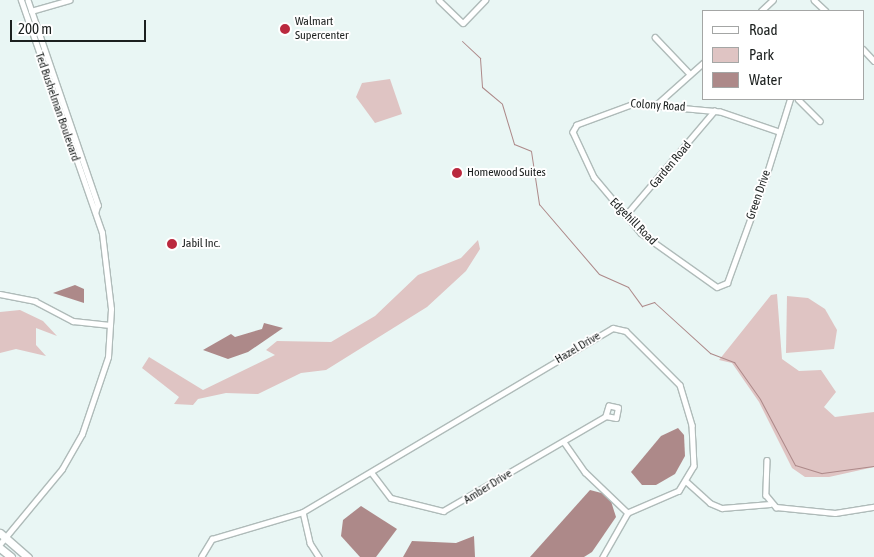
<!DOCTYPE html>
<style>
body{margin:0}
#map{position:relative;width:874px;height:557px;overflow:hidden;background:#e9f6f4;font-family:"Asap Condensed",sans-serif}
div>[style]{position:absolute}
.green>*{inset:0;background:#dfc4c3}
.water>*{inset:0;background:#ad8989}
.stream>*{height:1px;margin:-0.5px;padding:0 0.5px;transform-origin:0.5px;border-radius:0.5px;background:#ad8989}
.roads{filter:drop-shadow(1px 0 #afbbb9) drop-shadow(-1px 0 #afbbb9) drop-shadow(0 1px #afbbb9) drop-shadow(0 -1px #afbbb9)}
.minor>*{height:4.5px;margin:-2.25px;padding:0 2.25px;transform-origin:2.25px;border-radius:2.25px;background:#fff}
.secondary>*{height:7px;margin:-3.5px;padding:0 3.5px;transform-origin:3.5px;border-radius:3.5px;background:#fff}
.dots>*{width:14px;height:14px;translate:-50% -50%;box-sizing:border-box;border:2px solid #fff;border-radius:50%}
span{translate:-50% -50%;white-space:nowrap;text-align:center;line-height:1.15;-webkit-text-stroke:4px #fff;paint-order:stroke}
.poi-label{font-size:12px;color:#1c201f}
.left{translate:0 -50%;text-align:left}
.street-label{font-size:12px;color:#1c201f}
.legend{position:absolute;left:702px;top:10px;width:162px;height:90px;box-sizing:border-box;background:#fff;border:1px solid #a4a6a5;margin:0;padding:6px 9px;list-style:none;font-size:15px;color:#1c201f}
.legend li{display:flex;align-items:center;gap:10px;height:25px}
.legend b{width:25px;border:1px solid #a4a6a5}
.scale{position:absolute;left:10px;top:20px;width:136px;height:22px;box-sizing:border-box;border:2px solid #1c201f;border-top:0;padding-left:6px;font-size:15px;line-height:18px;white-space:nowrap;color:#1c201f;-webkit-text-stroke:4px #fff;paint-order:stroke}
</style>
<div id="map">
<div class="green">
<div style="clip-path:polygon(390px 79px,402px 114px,375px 123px,356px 97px,362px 83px)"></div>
<div style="clip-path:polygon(478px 240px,480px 249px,466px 271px,427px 307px,326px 370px,301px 373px,258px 394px,226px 393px,198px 399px,193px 405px,174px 404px,179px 397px,142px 368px,149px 357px,203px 390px,275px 355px,266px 350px,277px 341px,331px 342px,375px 316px,418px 275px,461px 258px)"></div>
<div style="clip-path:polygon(777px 294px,782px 359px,799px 371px,821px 370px,836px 392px,824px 407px,835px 417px,874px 412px,874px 467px,829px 477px,805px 477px,792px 468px,759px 402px,732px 363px,719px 360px,771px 295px)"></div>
<div style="clip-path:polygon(787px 296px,808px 298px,825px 309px,837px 330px,834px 349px,786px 353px)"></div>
<div style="clip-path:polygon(20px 310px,43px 321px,57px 336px,36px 328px,36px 345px,46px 356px,16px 349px,0 353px,0 312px)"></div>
</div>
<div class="water">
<div style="clip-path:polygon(75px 285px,84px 289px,84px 303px,53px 293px)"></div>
<div style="clip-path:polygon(264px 323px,283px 328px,248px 352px,228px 359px,203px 350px,231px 334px,235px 337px,262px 329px)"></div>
<div style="clip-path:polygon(678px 428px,684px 435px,685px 456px,675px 474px,656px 485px,642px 485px,631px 472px,661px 436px)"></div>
<div style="clip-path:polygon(590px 490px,609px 495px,616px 517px,592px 552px,584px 557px,530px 557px)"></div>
<div style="clip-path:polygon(361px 506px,397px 529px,376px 557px,360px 557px,341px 536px,343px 520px)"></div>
<div style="clip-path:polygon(474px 536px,475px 557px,403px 557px,412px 541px,456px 543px)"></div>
</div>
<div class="stream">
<div style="left:462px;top:41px;width:25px;rotate:43deg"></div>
<div style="left:480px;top:58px;width:29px;rotate:86deg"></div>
<div style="left:482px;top:87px;width:26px;rotate:40deg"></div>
<div style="left:502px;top:104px;width:42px;rotate:73.3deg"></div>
<div style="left:514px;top:144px;width:18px;rotate:22deg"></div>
<div style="left:531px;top:151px;width:54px;rotate:81.4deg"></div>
<div style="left:539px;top:204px;width:92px;rotate:49.4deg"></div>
<div style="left:599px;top:274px;width:32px;rotate:24deg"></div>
<div style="left:628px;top:287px;width:24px;rotate:54deg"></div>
<div style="left:642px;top:306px;width:13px;rotate:-18deg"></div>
<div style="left:654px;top:302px;width:76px;rotate:42.3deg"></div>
<div style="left:710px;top:353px;width:26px;rotate:21deg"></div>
<div style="left:734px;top:362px;width:45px;rotate:54.9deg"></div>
<div style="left:760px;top:399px;width:75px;rotate:62.1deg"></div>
<div style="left:795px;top:465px;width:28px;rotate:17deg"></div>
<div style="left:822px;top:473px;width:52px;rotate:-7.7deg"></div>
</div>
<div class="roads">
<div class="minor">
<div style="left:28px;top:0;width:217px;rotate:71.1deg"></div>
<div style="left:98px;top:205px;width:7px;rotate:106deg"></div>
<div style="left:439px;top:0;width:33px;rotate:44deg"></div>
<div style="left:463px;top:23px;width:32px;rotate:-46deg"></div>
<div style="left:814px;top:0;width:16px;rotate:43deg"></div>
<div style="left:31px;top:11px;width:40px;rotate:-16deg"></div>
<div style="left:761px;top:11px;width:16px;rotate:-43deg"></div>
<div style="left:655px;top:37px;width:51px;rotate:46.6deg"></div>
<div style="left:863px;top:49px;width:16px;rotate:47deg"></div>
<div style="left:798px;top:99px;width:31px;rotate:45deg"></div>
<div style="left:656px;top:105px;width:63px;rotate:-41.8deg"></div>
<div style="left:779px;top:132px;width:62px;rotate:-161.3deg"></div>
<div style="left:720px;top:112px;width:86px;rotate:-174.7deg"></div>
<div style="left:634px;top:104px;width:61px;rotate:159.8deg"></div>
<div style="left:577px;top:125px;width:8px;rotate:120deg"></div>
<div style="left:573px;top:132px;width:50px;rotate:65deg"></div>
<div style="left:594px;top:177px;width:73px;rotate:50deg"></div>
<div style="left:641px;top:233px;width:93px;rotate:35.4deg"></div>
<div style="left:717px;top:287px;width:11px;rotate:-22deg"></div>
<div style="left:727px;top:283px;width:117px;rotate:-70deg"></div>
<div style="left:767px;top:173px;width:77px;rotate:-72.7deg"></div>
<div style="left:625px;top:216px;width:138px;rotate:-49.7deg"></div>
<div style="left:0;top:294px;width:36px;rotate:11deg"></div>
<div style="left:35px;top:301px;width:43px;rotate:27.8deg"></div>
<div style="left:73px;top:321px;width:37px;rotate:6deg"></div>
<div style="left:564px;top:442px;width:37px;rotate:55deg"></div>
<div style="left:585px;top:472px;width:59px;rotate:43.6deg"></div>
<div style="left:767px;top:460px;width:35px;rotate:92deg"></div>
<div style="left:766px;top:495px;width:16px;rotate:50deg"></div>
<div style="left:776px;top:507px;width:59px;rotate:5.8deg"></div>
<div style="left:835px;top:513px;width:39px;rotate:-9deg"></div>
<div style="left:372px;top:473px;width:31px;rotate:53deg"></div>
<div style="left:391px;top:498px;width:54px;rotate:14deg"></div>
<div style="left:443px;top:511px;width:189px;rotate:-30.2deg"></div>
<div style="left:606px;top:416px;width:10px;rotate:11deg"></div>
<div style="left:616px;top:418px;width:10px;rotate:-79deg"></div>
<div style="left:618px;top:408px;width:9px;rotate:-167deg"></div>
<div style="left:609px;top:406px;width:10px;rotate:107deg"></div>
<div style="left:687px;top:482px;width:31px;rotate:42deg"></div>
<div style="left:710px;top:503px;width:13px;rotate:23deg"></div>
<div style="left:722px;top:508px;width:48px;rotate:-4.8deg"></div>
<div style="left:303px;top:512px;width:32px;rotate:77deg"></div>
<div style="left:310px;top:543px;width:17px;rotate:57deg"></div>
<div style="left:0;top:544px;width:97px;rotate:-50.4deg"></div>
<div style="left:62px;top:469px;width:40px;rotate:-60.3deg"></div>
<div style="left:82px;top:434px;width:81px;rotate:-71.3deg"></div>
<div style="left:108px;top:357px;width:48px;rotate:-86.4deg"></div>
<div style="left:111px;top:309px;width:77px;rotate:-96.8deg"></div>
<div style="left:102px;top:233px;width:247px;rotate:-109.2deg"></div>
<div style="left:201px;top:557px;width:21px;rotate:-59deg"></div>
<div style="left:212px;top:539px;width:95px;rotate:-16.5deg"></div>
<div style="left:303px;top:512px;width:360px;rotate:-30.7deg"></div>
<div style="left:613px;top:328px;width:13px;rotate:13deg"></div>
<div style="left:626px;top:331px;width:76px;rotate:45deg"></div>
<div style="left:680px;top:385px;width:42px;rotate:73.3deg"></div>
<div style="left:692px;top:425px;width:41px;rotate:87.2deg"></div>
<div style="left:694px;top:466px;width:29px;rotate:121deg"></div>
<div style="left:679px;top:491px;width:56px;rotate:156.7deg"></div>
<div style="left:628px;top:513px;width:51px;rotate:119.6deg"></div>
</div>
<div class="secondary">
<div style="left:0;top:533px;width:37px;rotate:41deg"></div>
<div style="left:0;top:548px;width:14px;rotate:39deg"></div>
</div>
</div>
<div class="dots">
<div style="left:285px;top:29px;background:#ba293e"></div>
<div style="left:457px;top:173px;background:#ba293e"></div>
<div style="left:172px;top:244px;background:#ba293e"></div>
</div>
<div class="poi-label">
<span class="left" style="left:295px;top:29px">Walmart<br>Supercenter</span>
<span class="left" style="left:467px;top:173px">Homewood Suites</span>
<span class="left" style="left:182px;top:244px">Jabil Inc.</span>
</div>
<div class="street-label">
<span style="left:658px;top:106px;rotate:4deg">Colony Road</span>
<span style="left:57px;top:107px;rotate:71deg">Ted Bushelman Boulevard</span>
<span style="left:671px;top:165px;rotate:-50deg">Garden Road</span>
<span style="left:759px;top:195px;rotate:-71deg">Green Drive</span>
<span style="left:633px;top:222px;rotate:45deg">Edgehill Road</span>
<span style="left:578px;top:348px;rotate:-31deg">Hazel Drive</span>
<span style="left:488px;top:487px;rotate:-32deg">Amber Drive</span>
</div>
<ul class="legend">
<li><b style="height:6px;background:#fff"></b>Road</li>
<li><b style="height:14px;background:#dfc4c3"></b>Park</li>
<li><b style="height:14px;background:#ad8989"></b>Water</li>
</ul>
<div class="scale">200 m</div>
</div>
